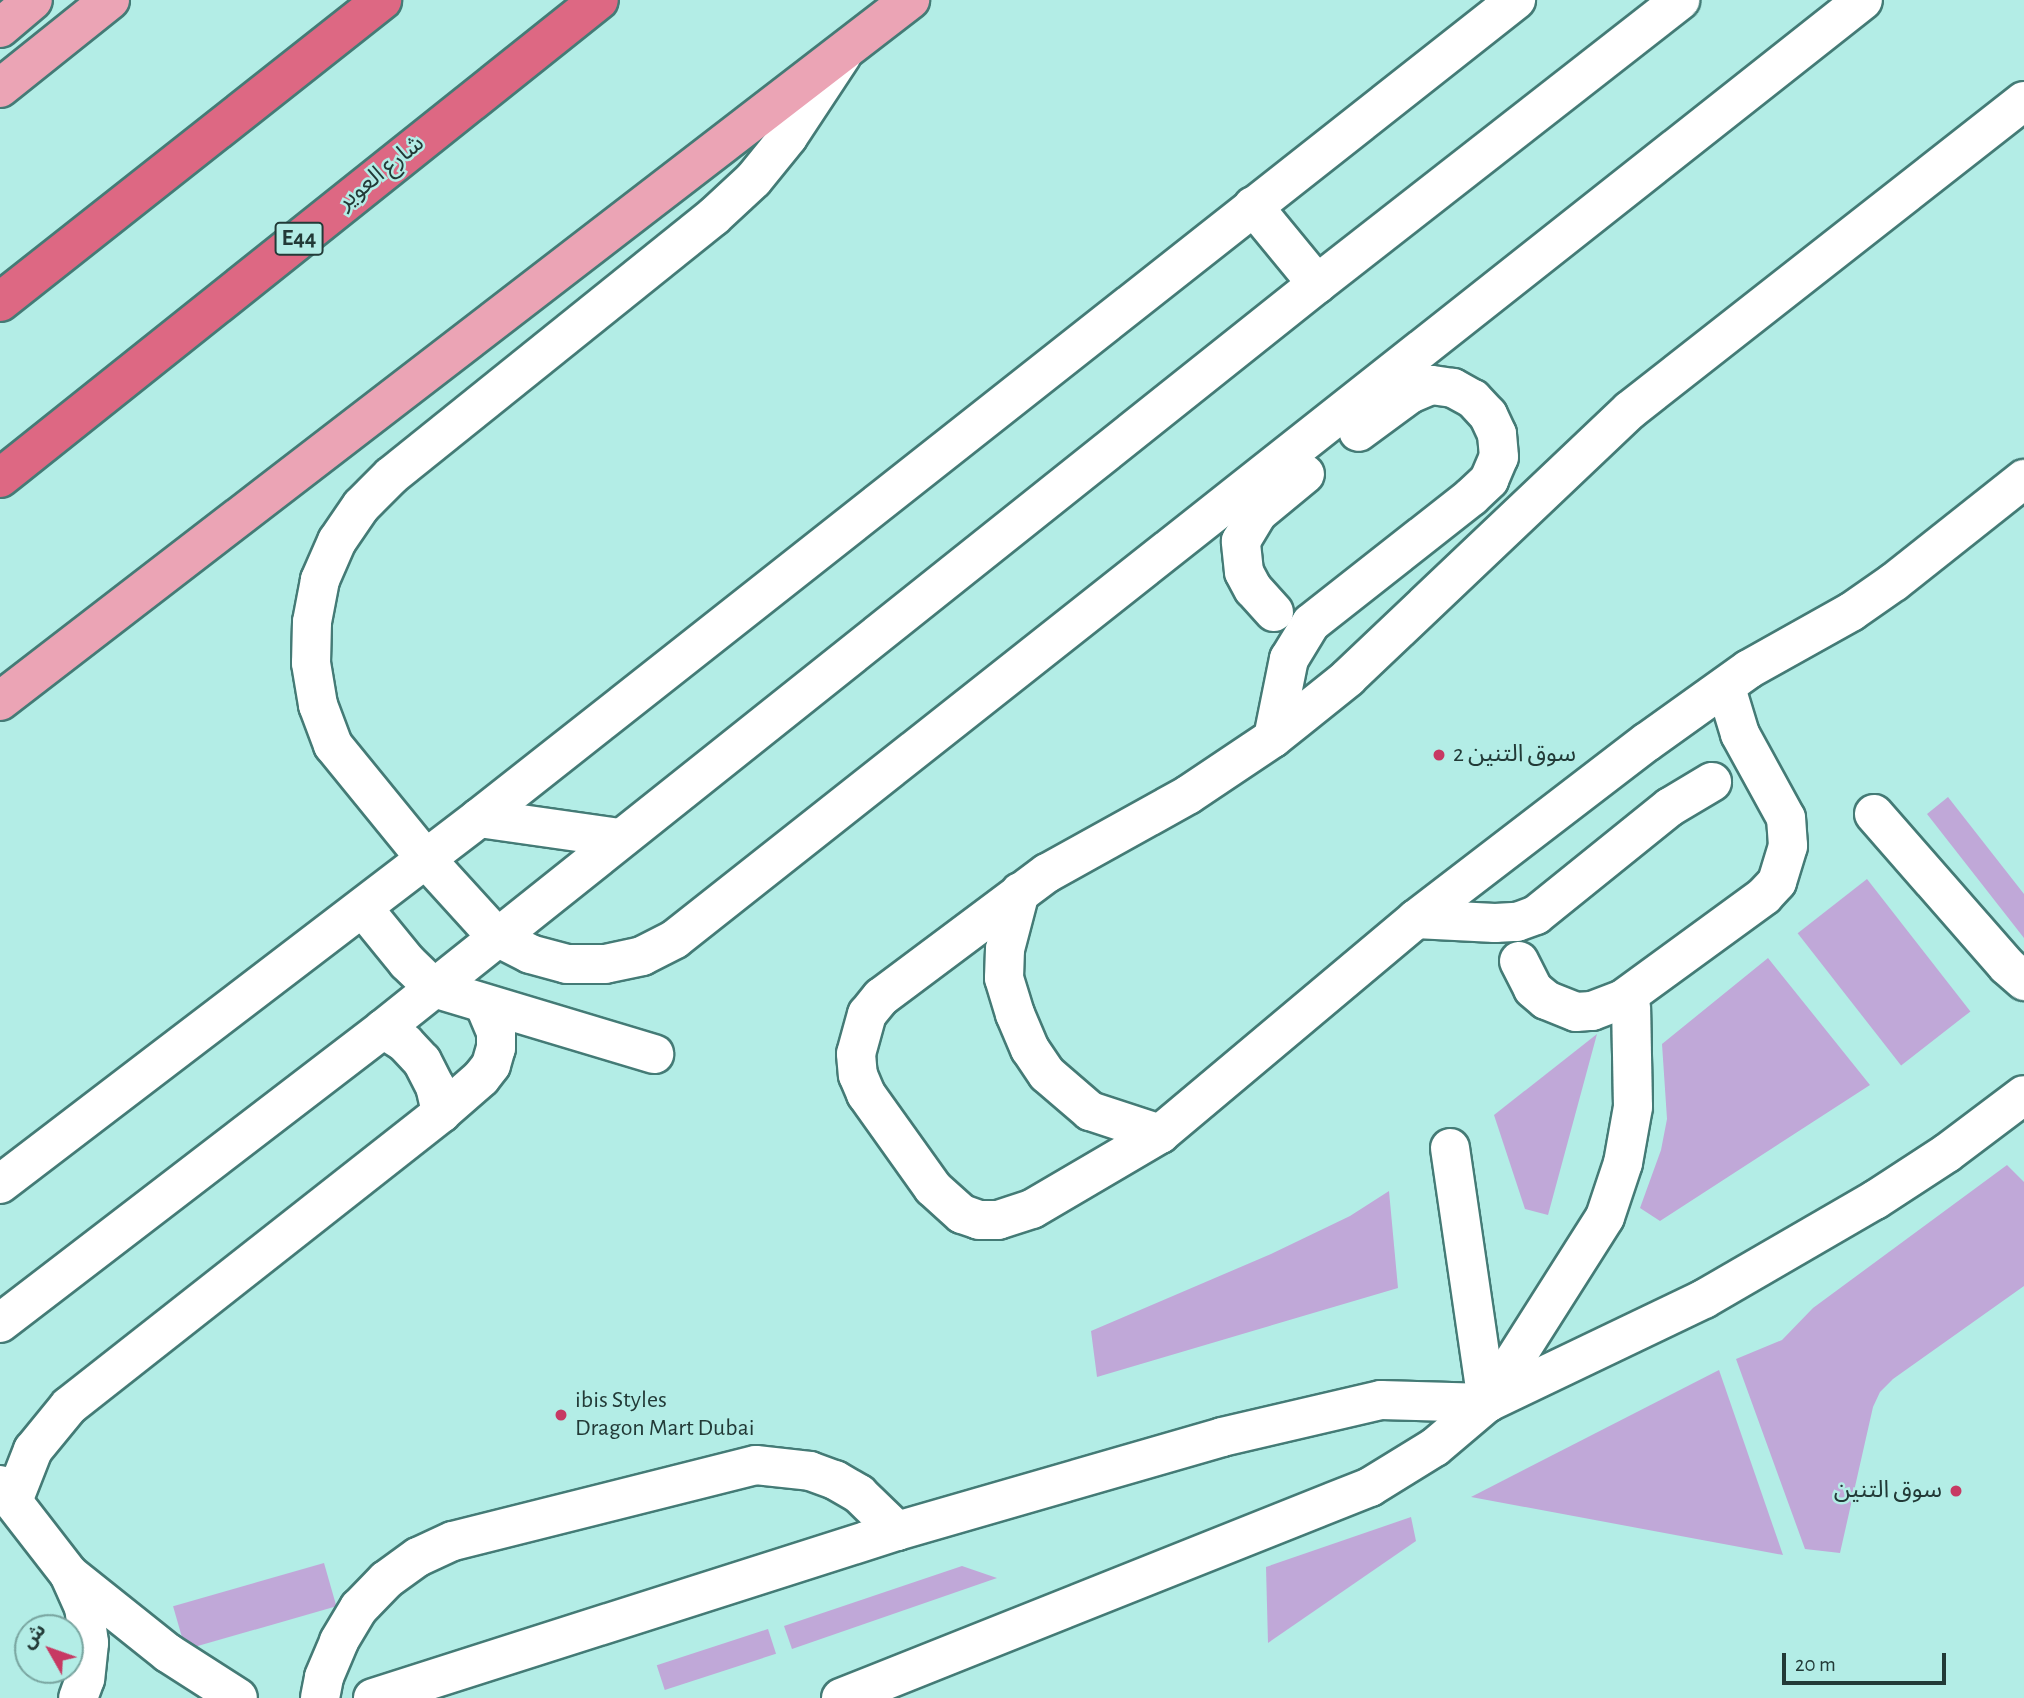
<!DOCTYPE html>
<meta charset="utf-8">
<style>
body{margin:0}
#map{position:relative;width:2024px;height:1698px;overflow:hidden;background:#b3ede6;font-family:"Alegreya Sans","Noto Sans Arabic",sans-serif}
div>[style]{position:absolute}
.green>*{inset:0;background:#c0a8d8;transform-origin:0 0}
.roads{filter:drop-shadow(2px 0 #447b76) drop-shadow(-2px 0 #447b76) drop-shadow(0 2px #447b76) drop-shadow(0 -2px #447b76)}
.minor>*{height:38px;margin:-19px;padding:0 19px;transform-origin:19px;border-radius:19px;background:#fff}
.major>*{height:38px;margin:-19px;padding:0 19px;transform-origin:19px;border-radius:19px;background:#eba4b5}
.highway>*{height:38px;margin:-19px;padding:0 19px;transform-origin:19px;border-radius:19px;background:#dd6883}
.dots>*{width:19px;height:19px;translate:-50% -50%;box-sizing:border-box;border:4px solid #b3ede6;border-radius:50%}
span{translate:-50% -50%;white-space:nowrap;text-align:center;line-height:1.15;-webkit-text-stroke:5px #b3ede6;paint-order:stroke}
.shield-label span{padding:2px 5px;background:#b3ede6;border:2px solid;border-radius:5px;-webkit-text-stroke-width:0}
.shield-label{font-size:23px;color:#223a37;font-weight:700}
.street-label{font-size:24px;color:#223a37}
.poi-label{font-size:24px;color:#223a37}
.left{translate:0 -50%;text-align:left}
.right{translate:-100% -50%;text-align:right}
.north{position:absolute;left:14px;top:1614px;width:70px;height:70px;box-sizing:border-box;background:#b3ede6;border:2px solid #79a5a0;border-radius:50%;rotate:310deg;font-size:19px;font-weight:700;line-height:28px;text-align:center;color:#223a37}
.north::after{content:'';display:block;margin:auto;width:24px;height:32px;background:#c73963;clip-path:polygon(50% 0,100% 100%,50% 72%,0 100%)}
.scale{position:absolute;left:1782px;top:1653px;width:164px;height:32px;box-sizing:border-box;border:4px solid #223a37;border-top:0;padding-left:9px;font-size:21px;line-height:24px;white-space:nowrap;color:#223a37;-webkit-text-stroke:5px #b3ede6;paint-order:stroke}
</style>
<div id="map">
<div class="green">
<div style="clip-path:polygon(1948px 797px,2024px 894px,2024px 938px,1927px 814px)"></div>
<div style="left:1867px;top:879px;width:168px;height:88px;rotate:52deg"></div>
<div style="clip-path:polygon(1768px 958px,1870px 1085px,1660px 1221px,1640px 1208px,1661px 1150px,1667px 1119px,1662px 1044px)"></div>
<div style="clip-path:polygon(1597px 1034px,1548px 1215px,1525px 1209px,1494px 1115px)"></div>
<div style="clip-path:polygon(2007px 1165px,2024px 1182px,2024px 1286px,1893px 1379px,1880px 1392px,1873px 1407px,1840px 1553px,1805px 1549px,1736px 1359px,1782px 1340px,1813px 1308px)"></div>
<div style="clip-path:polygon(1389px 1191px,1398px 1288px,1097px 1377px,1091px 1331px,1271px 1254px,1350px 1216px)"></div>
<div style="clip-path:polygon(1719px 1370px,1783px 1555px,1471px 1497px)"></div>
<div style="clip-path:polygon(1411px 1517px,1416px 1541px,1268px 1643px,1266px 1567px)"></div>
<div style="left:324px;top:1563px;width:45px;height:157px;rotate:74deg"></div>
<div style="clip-path:polygon(962px 1566px,997px 1578px,792px 1649px,784px 1626px)"></div>
<div style="left:768px;top:1629px;width:26px;height:117px;rotate:72deg"></div>
</div>
<div class="roads">
<div class="minor">
<div style="left:842px;top:55px;width:98px;rotate:123.4deg"></div>
<div style="left:788px;top:137px;width:55px;rotate:129.1deg"></div>
<div style="left:753px;top:180px;width:54px;rotate:137.2deg"></div>
<div style="left:713px;top:217px;width:413px;rotate:141.2deg"></div>
<div style="left:391px;top:476px;width:42px;rotate:135deg"></div>
<div style="left:361px;top:506px;width:42px;rotate:124.4deg"></div>
<div style="left:337px;top:541px;width:43px;rotate:113.6deg"></div>
<div style="left:320px;top:580px;width:43px;rotate:100.8deg"></div>
<div style="left:312px;top:622px;width:41px;rotate:91.4deg"></div>
<div style="left:311px;top:663px;width:43px;rotate:80.5deg"></div>
<div style="left:318px;top:705px;width:43px;rotate:69.4deg"></div>
<div style="left:333px;top:745px;width:146px;rotate:50.8deg"></div>
<div style="left:425px;top:858px;width:107px;rotate:47.7deg"></div>
<div style="left:497px;top:937px;width:37px;rotate:27deg"></div>
<div style="left:530px;top:954px;width:38px;rotate:15deg"></div>
<div style="left:567px;top:964px;width:38px"></div>
<div style="left:605px;top:964px;width:38px;rotate:-12deg"></div>
<div style="left:642px;top:956px;width:37px;rotate:-27deg"></div>
<div style="left:675px;top:939px;width:1514px;rotate:-38.32deg"></div>
<div style="left:2024px;top:101px;width:501px;rotate:141.89deg"></div>
<div style="left:1630px;top:410px;width:389px;rotate:136.5deg"></div>
<div style="left:1348px;top:678px;width:96px;rotate:141.3deg"></div>
<div style="left:1273px;top:738px;width:102px;rotate:146.2deg"></div>
<div style="left:1188px;top:795px;width:161px;rotate:151deg"></div>
<div style="left:1047px;top:873px;width:207px;rotate:143.2deg"></div>
<div style="left:881px;top:997px;width:22px;rotate:129deg"></div>
<div style="left:867px;top:1014px;width:41px;rotate:105.4deg"></div>
<div style="left:856px;top:1054px;width:21px;rotate:85deg"></div>
<div style="left:858px;top:1075px;width:21px;rotate:67deg"></div>
<div style="left:866px;top:1094px;width:115px;rotate:54.5deg"></div>
<div style="left:933px;top:1188px;width:39px;rotate:42deg"></div>
<div style="left:962px;top:1214px;width:18px;rotate:19deg"></div>
<div style="left:979px;top:1220px;width:19px"></div>
<div style="left:998px;top:1220px;width:36px;rotate:-18deg"></div>
<div style="left:1032px;top:1209px;width:148px;rotate:-30.4deg"></div>
<div style="left:1160px;top:1134px;width:334px;rotate:-40deg"></div>
<div style="left:1416px;top:919px;width:291px;rotate:-37.5deg"></div>
<div style="left:1647px;top:742px;width:125px;rotate:-35.6deg"></div>
<div style="left:1749px;top:669px;width:117px;rotate:-29.2deg"></div>
<div style="left:1851px;top:612px;width:52px;rotate:-34.9deg"></div>
<div style="left:1894px;top:582px;width:166px;rotate:-38.4deg"></div>
<div style="left:1253px;top:206px;width:101px;rotate:50.6deg"></div>
<div style="left:1274px;top:612px;width:31px;rotate:-132deg"></div>
<div style="left:1253px;top:589px;width:19px;rotate:-118deg"></div>
<div style="left:1244px;top:572px;width:31px;rotate:-96deg"></div>
<div style="left:1241px;top:541px;width:33px;rotate:-59deg"></div>
<div style="left:1258px;top:513px;width:61px;rotate:-39.7deg"></div>
<div style="left:1273px;top:738px;width:81px;rotate:-78.6deg"></div>
<div style="left:1289px;top:659px;width:42px;rotate:-58.6deg"></div>
<div style="left:1311px;top:623px;width:204px;rotate:-38.2deg"></div>
<div style="left:1471px;top:497px;width:25px;rotate:-43deg"></div>
<div style="left:1489px;top:480px;width:25px;rotate:-67deg"></div>
<div style="left:1499px;top:457px;width:23px;rotate:-95deg"></div>
<div style="left:1497px;top:434px;width:21px;rotate:-115deg"></div>
<div style="left:1488px;top:415px;width:22px;rotate:-133deg"></div>
<div style="left:1473px;top:399px;width:23px;rotate:-151deg"></div>
<div style="left:1453px;top:388px;width:22px;rotate:-172deg"></div>
<div style="left:1431px;top:385px;width:23px;rotate:157deg"></div>
<div style="left:1410px;top:394px;width:64px;rotate:143.8deg"></div>
<div style="left:1874px;top:814px;width:202px;rotate:48.8deg"></div>
<div style="left:2007px;top:966px;width:23px;rotate:41deg"></div>
<div style="left:479px;top:818px;width:142px;rotate:8.1deg"></div>
<div style="left:1020px;top:892px;width:59px;rotate:104.7deg"></div>
<div style="left:1005px;top:949px;width:29px;rotate:92deg"></div>
<div style="left:1004px;top:978px;width:38px;rotate:73deg"></div>
<div style="left:1015px;top:1014px;width:38px;rotate:67deg"></div>
<div style="left:1030px;top:1049px;width:30px;rotate:56deg"></div>
<div style="left:1047px;top:1074px;width:57px;rotate:40.7deg"></div>
<div style="left:1090px;top:1111px;width:74px;rotate:18.2deg"></div>
<div style="left:363px;top:908px;width:70px;rotate:50.8deg"></div>
<div style="left:407px;top:962px;width:37px;rotate:44deg"></div>
<div style="left:434px;top:988px;width:230px;rotate:16.7deg"></div>
<div style="left:1416px;top:919px;width:79px;rotate:2.9deg"></div>
<div style="left:1495px;top:923px;width:22px;rotate:-3deg"></div>
<div style="left:1517px;top:922px;width:20px;rotate:-20deg"></div>
<div style="left:1536px;top:915px;width:172px;rotate:-38.9deg"></div>
<div style="left:1670px;top:807px;width:49px;rotate:-30.8deg"></div>
<div style="left:1519px;top:961px;width:31px;rotate:63deg"></div>
<div style="left:1533px;top:989px;width:17px;rotate:40deg"></div>
<div style="left:1546px;top:1000px;width:32px;rotate:22deg"></div>
<div style="left:1576px;top:1012px;width:16px;rotate:-4deg"></div>
<div style="left:1592px;top:1011px;width:33px;rotate:-21deg"></div>
<div style="left:1623px;top:999px;width:175px;rotate:-36.1deg"></div>
<div style="left:1764px;top:896px;width:19px;rotate:-47deg"></div>
<div style="left:1777px;top:882px;width:38px;rotate:-73deg"></div>
<div style="left:1788px;top:846px;width:28px;rotate:-94deg"></div>
<div style="left:1786px;top:818px;width:96px;rotate:-118.7deg"></div>
<div style="left:1740px;top:734px;width:48px;rotate:-106.9deg"></div>
<div style="left:383px;top:1029px;width:26px;rotate:32deg"></div>
<div style="left:405px;top:1043px;width:25px;rotate:47deg"></div>
<div style="left:422px;top:1061px;width:28px;rotate:63deg"></div>
<div style="left:435px;top:1086px;width:28px;rotate:77deg"></div>
<div style="left:1450px;top:1148px;width:258px;rotate:81.7deg"></div>
<div style="left:0;top:1184px;width:603px;rotate:-37.38deg"></div>
<div style="left:479px;top:818px;width:1321px;rotate:-38.27deg"></div>
<div style="left:0;top:1323px;width:483px;rotate:-37.5deg"></div>
<div style="left:383px;top:1029px;width:1195px;rotate:-38.58deg"></div>
<div style="left:1317px;top:284px;width:461px;rotate:-38deg"></div>
<div style="left:1487px;top:1403px;width:220px;rotate:-57.6deg"></div>
<div style="left:1605px;top:1217px;width:57px;rotate:-71.6deg"></div>
<div style="left:1623px;top:1163px;width:57px;rotate:-79.9deg"></div>
<div style="left:1633px;top:1107px;width:100px;rotate:-91.1deg"></div>
<div style="left:0;top:1485px;width:113px;rotate:52.2deg"></div>
<div style="left:69px;top:1574px;width:127px;rotate:38.6deg"></div>
<div style="left:168px;top:1653px;width:83px;rotate:32.7deg"></div>
<div style="left:13px;top:1501px;width:55px;rotate:-68.6deg"></div>
<div style="left:33px;top:1450px;width:57px;rotate:-50.7deg"></div>
<div style="left:69px;top:1406px;width:474px;rotate:-38.2deg"></div>
<div style="left:441px;top:1113px;width:53px;rotate:-41.2deg"></div>
<div style="left:481px;top:1078px;width:16px;rotate:-52deg"></div>
<div style="left:491px;top:1065px;width:18px;rotate:-74deg"></div>
<div style="left:496px;top:1048px;width:16px;rotate:-90deg"></div>
<div style="left:496px;top:1032px;width:30px;rotate:-113deg"></div>
<div style="left:69px;top:1574px;width:36px;rotate:66deg"></div>
<div style="left:84px;top:1607px;width:36px;rotate:82deg"></div>
<div style="left:89px;top:1643px;width:36px;rotate:96deg"></div>
<div style="left:85px;top:1679px;width:20px;rotate:110deg"></div>
<div style="left:320px;top:1698px;width:21px;rotate:-79deg"></div>
<div style="left:324px;top:1677px;width:39px;rotate:-67deg"></div>
<div style="left:339px;top:1641px;width:39px;rotate:-59deg"></div>
<div style="left:359px;top:1608px;width:39px;rotate:-46deg"></div>
<div style="left:386px;top:1580px;width:39px;rotate:-36deg"></div>
<div style="left:418px;top:1557px;width:38px;rotate:-25deg"></div>
<div style="left:453px;top:1541px;width:312px;rotate:-14.1deg"></div>
<div style="left:756px;top:1465px;width:54px;rotate:6.3deg"></div>
<div style="left:810px;top:1471px;width:27px;rotate:20deg"></div>
<div style="left:835px;top:1480px;width:28px;rotate:30deg"></div>
<div style="left:859px;top:1494px;width:53px;rotate:44.2deg"></div>
<div style="left:373px;top:1698px;width:550px;rotate:-17.68deg"></div>
<div style="left:897px;top:1531px;width:338px;rotate:-16.1deg"></div>
<div style="left:1222px;top:1437px;width:163px;rotate:-13.1deg"></div>
<div style="left:1381px;top:1400px;width:106px;rotate:1.6deg"></div>
<div style="left:841px;top:1698px;width:570px;rotate:-21.75deg"></div>
<div style="left:1370px;top:1487px;width:76px;rotate:-31.6deg"></div>
<div style="left:1435px;top:1447px;width:68px;rotate:-40.2deg"></div>
<div style="left:1487px;top:1403px;width:241px;rotate:-25.6deg"></div>
<div style="left:1704px;top:1299px;width:198px;rotate:-30.1deg"></div>
<div style="left:1875px;top:1200px;width:86px;rotate:-33.1deg"></div>
<div style="left:1947px;top:1153px;width:96px;rotate:-37deg"></div>
</div>
<div class="major">
<div style="left:0;top:28px;width:43px;rotate:-40.3deg"></div>
<div style="left:0;top:88px;width:141px;rotate:-38.7deg"></div>
<div style="left:0;top:701px;width:1149px;rotate:-37.61deg"></div>
</div>
<div class="highway">
<div style="left:0;top:302px;width:487px;rotate:-38.3deg"></div>
<div style="left:0;top:478px;width:766px;rotate:-38.59deg"></div>
</div>
</div>
<div class="dots">
<div style="left:1439px;top:755px;background:#c73963"></div>
<div style="left:561px;top:1415px;background:#c73963"></div>
<div style="left:1956px;top:1491px;background:#c73963"></div>
</div>
<div class="shield-label">
<span style="left:299px;top:239px">E44</span>
</div>
<div class="street-label">
<span style="left:381px;top:173px;rotate:-39deg">شارع العوير</span>
</div>
<div class="poi-label">
<span class="left" style="left:1453px;top:755px">سوق التنين 2</span>
<span class="left" style="left:575px;top:1415px">ibis Styles<br>Dragon Mart Dubai</span>
<span class="right" style="left:1942px;top:1491px">سوق التنين</span>
</div>
<div class="north">ش</div>
<div class="scale">20 m</div>
</div>
